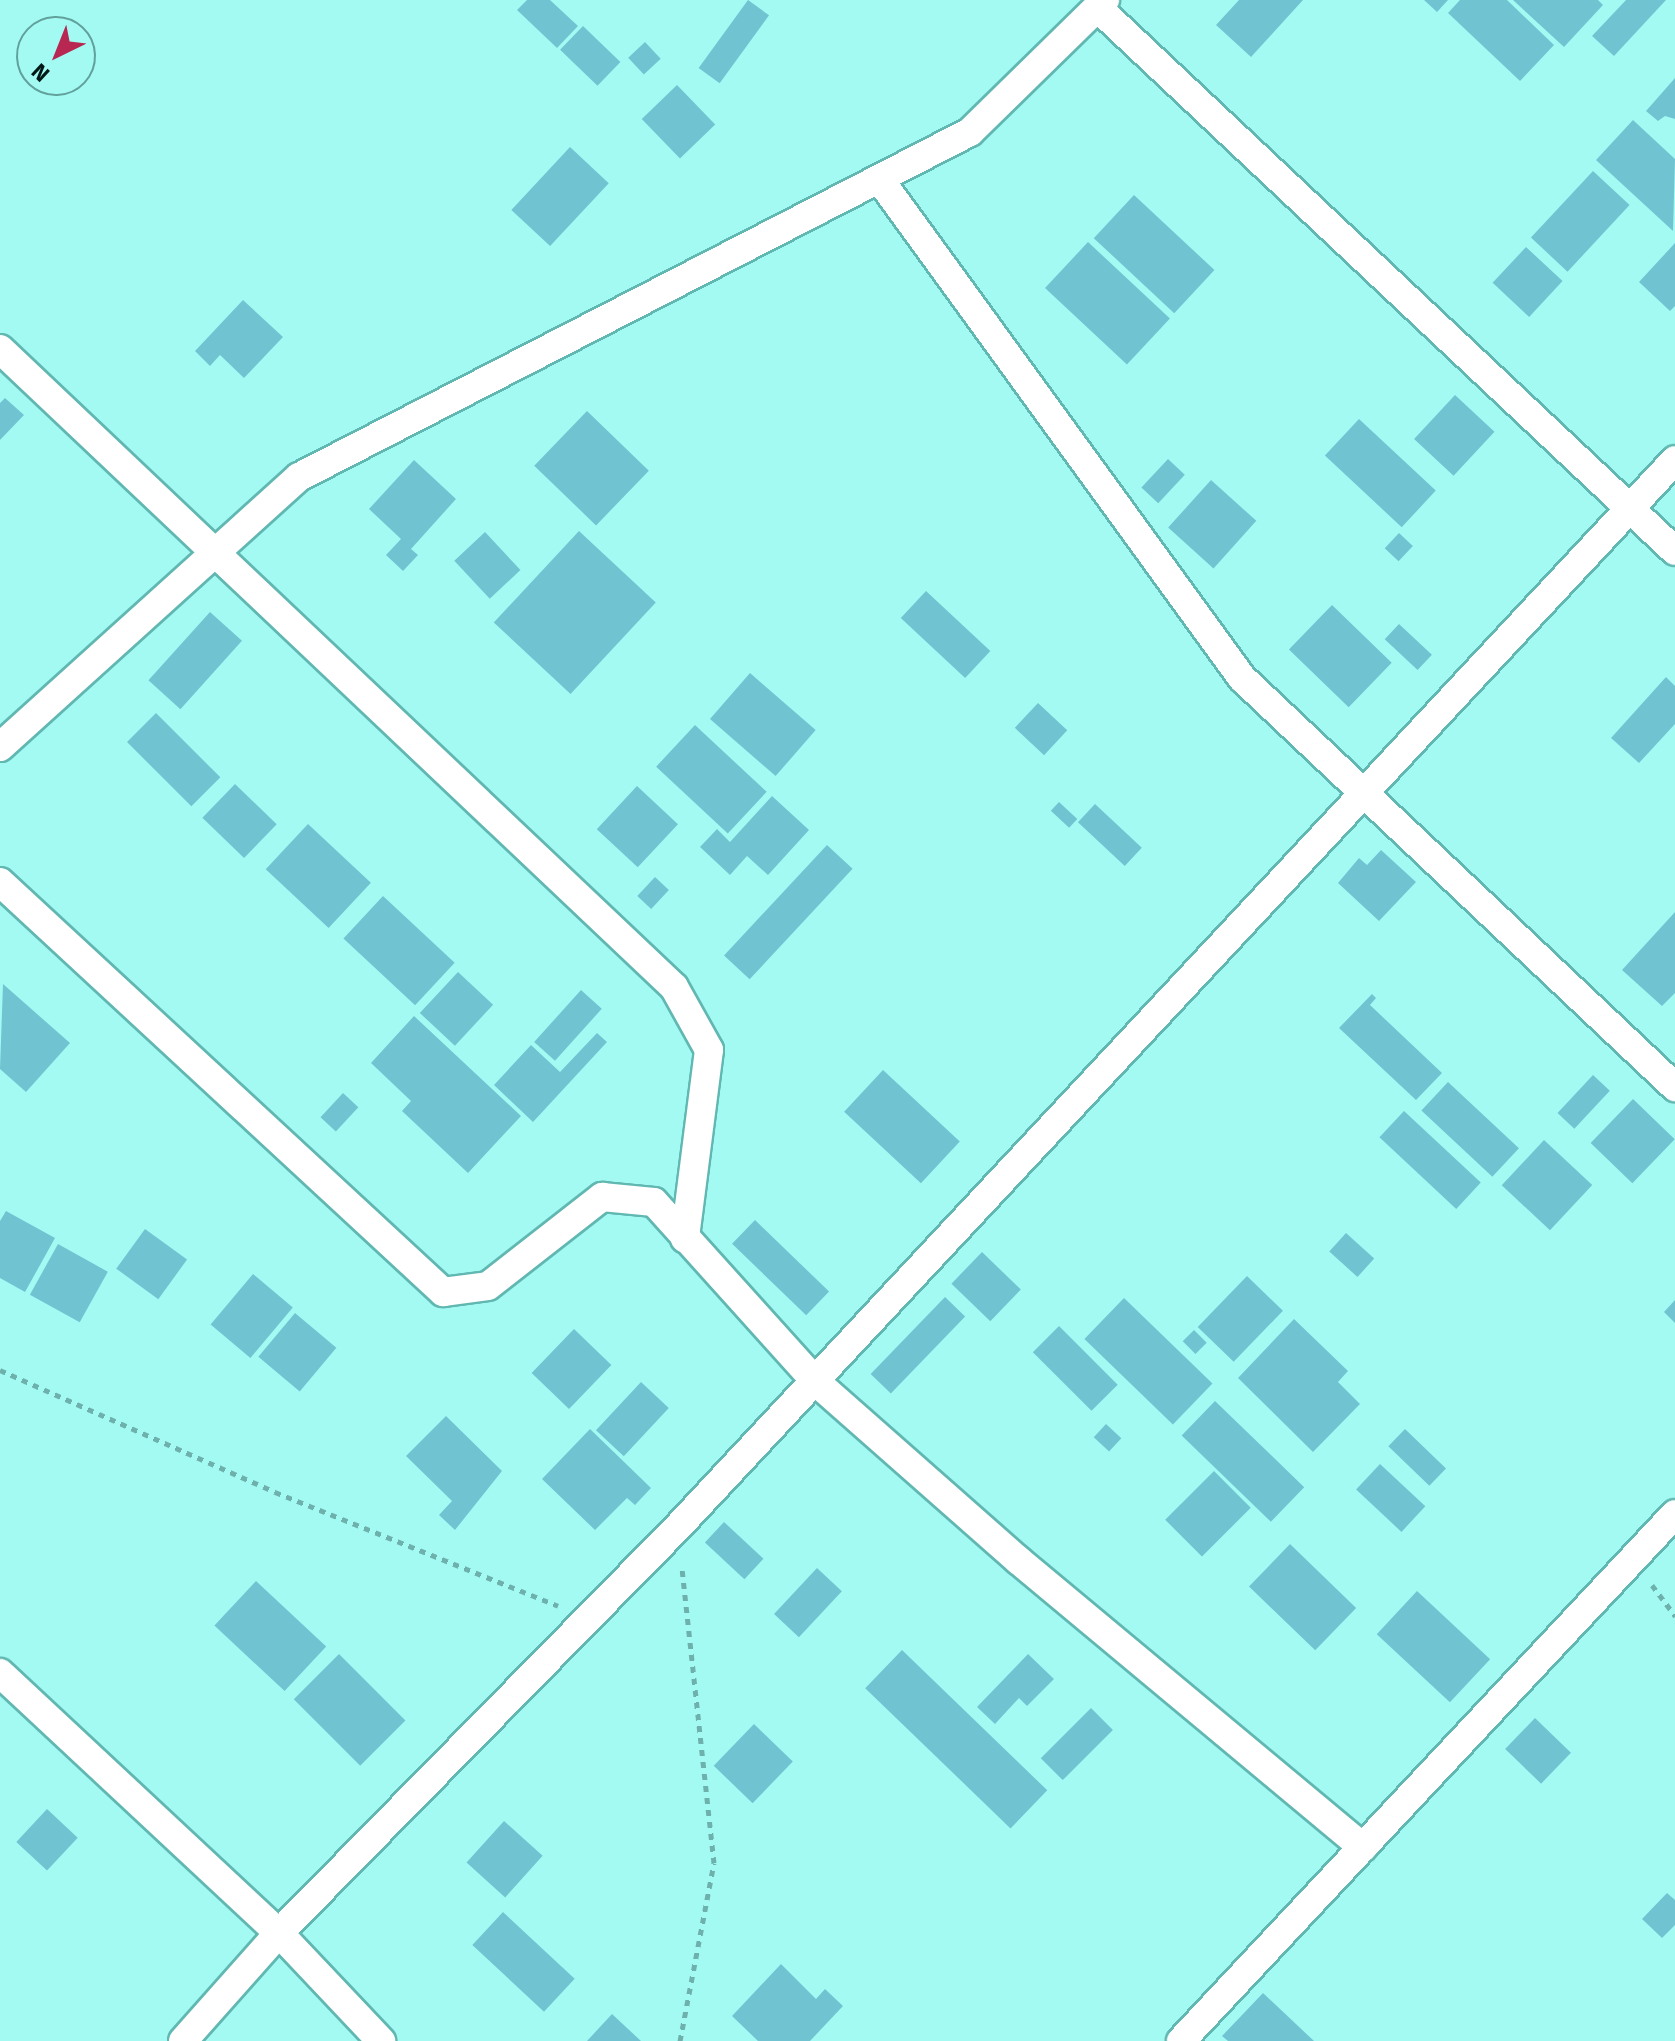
<!DOCTYPE html>
<style>
body{margin:0}
#map{position:relative;width:1675px;height:2041px;overflow:hidden;background:#a3faf3;font-family:"Fira Sans",sans-serif}
div>[style]{position:absolute}
.building>*{inset:0;background:#70c4d2;transform-origin:0 0}
.path>*{height:5px;margin-top:-2.5px;transform-origin:0;background:repeating-linear-gradient(90deg,#6eb1ac 0 6px,transparent 0 12px)}
.roads{filter:drop-shadow(2px 0 #61b7b1) drop-shadow(-2px 0 #61b7b1) drop-shadow(0 2px #61b7b1) drop-shadow(0 -2px #61b7b1)}
.minor>*{height:28px;margin:-14px;padding:0 14px;transform-origin:14px;border-radius:14px;background:#fff}
span{translate:-50% -50%;white-space:nowrap;text-align:center;line-height:1.15;-webkit-text-stroke:7px #a3faf3;paint-order:stroke}
.north{position:absolute;left:16px;top:16px;width:80px;height:80px;box-sizing:border-box;background:#a3faf3;border:2px solid #62a09b;border-radius:50%;rotate:223deg;font-size:22px;font-weight:700;line-height:32px;text-align:center;color:#001917}
.north::after{content:'';display:block;margin:auto;width:28px;height:36px;background:#b72751;clip-path:polygon(50% 0,100% 100%,50% 72%,0 100%)}
</style>
<div id="map">
<div class="building">
<div style="clip-path:polygon(527px 0,550px 0,578px 26px,557px 48px,517px 10px)"></div>
<div style="left:748px;top:0;width:26px;height:84px;rotate:36deg"></div>
<div style="clip-path:polygon(1239px 0,1303px 0,1251px 57px,1216px 25px)"></div>
<div style="clip-path:polygon(1424px 0,1448px 0,1437px 12px)"></div>
<div style="clip-path:polygon(1460px 0,1507px 0,1554px 45px,1520px 81px,1448px 13px)"></div>
<div style="clip-path:polygon(1513px 0,1598px 0,1603px 5px,1564px 47px)"></div>
<div style="clip-path:polygon(1626px 0,1666px 0,1614px 56px,1592px 36px)"></div>
<div style="left:583px;top:26px;width:52px;height:33px;rotate:44deg"></div>
<div style="left:645px;top:42px;width:23px;height:23px;rotate:47deg"></div>
<div style="clip-path:polygon(1675px 78px,1675px 119px,1665px 116px,1658px 121px,1646px 111px)"></div>
<div style="left:677px;top:85px;width:55px;height:49px;rotate:46deg"></div>
<div style="clip-path:polygon(1633px 120px,1675px 159px,1673px 231px,1596px 160px)"></div>
<div style="left:570px;top:147px;width:53px;height:86px;rotate:43deg"></div>
<div style="left:1593px;top:171px;width:50px;height:91px;rotate:43deg"></div>
<div style="left:1134px;top:195px;width:110px;height:59px;rotate:43deg"></div>
<div style="left:1088px;top:242px;width:112px;height:63px;rotate:43deg"></div>
<div style="clip-path:polygon(1675px 243px,1675px 306px,1670px 311px,1639px 282px)"></div>
<div style="left:1526px;top:247px;width:50px;height:49px;rotate:43deg"></div>
<div style="clip-path:polygon(243px 300px,283px 337px,244px 378px,220px 355px,210px 366px,195px 351px)"></div>
<div style="left:1455px;top:395px;width:54px;height:60px;rotate:43deg"></div>
<div style="clip-path:polygon(5px 398px,24px 415px,0 440px,0 403px)"></div>
<div style="left:587px;top:411px;width:86px;height:76px;rotate:44deg"></div>
<div style="left:1359px;top:419px;width:105px;height:50px;rotate:43deg"></div>
<div style="left:1168px;top:459px;width:23px;height:39px;rotate:43deg"></div>
<div style="clip-path:polygon(414px 460px,456px 499px,411px 549px,418px 555px,403px 571px,386px 555px,401px 539px,369px 509px)"></div>
<div style="left:1211px;top:480px;width:61px;height:64px;rotate:42deg"></div>
<div style="left:579px;top:531px;width:105px;height:125px;rotate:43deg"></div>
<div style="left:485px;top:532px;width:52px;height:42px;rotate:47deg"></div>
<div style="left:1399px;top:533px;width:19px;height:21px;rotate:43deg"></div>
<div style="left:926px;top:591px;width:88px;height:37px;rotate:43deg"></div>
<div style="left:1332px;top:605px;width:83px;height:62px;rotate:44deg"></div>
<div style="left:210px;top:612px;width:43px;height:92px;rotate:42deg"></div>
<div style="left:1399px;top:624px;width:45px;height:21px;rotate:43deg"></div>
<div style="left:750px;top:673px;width:87px;height:61px;rotate:41deg"></div>
<div style="clip-path:polygon(1666px 677px,1675px 686px,1675px 724px,1639px 763px,1611px 738px)"></div>
<div style="left:1038px;top:703px;width:40px;height:34px;rotate:43deg"></div>
<div style="left:156px;top:713px;width:91px;height:41px;rotate:45deg"></div>
<div style="left:695px;top:725px;width:98px;height:57px;rotate:43deg"></div>
<div style="left:235px;top:784px;width:58px;height:47px;rotate:44deg"></div>
<div style="left:637px;top:786px;width:56px;height:59px;rotate:43deg"></div>
<div style="clip-path:polygon(772px 796px,809px 830px,768px 875px,747px 856px,730px 875px,700px 847px,717px 829px,730px 842px)"></div>
<div style="left:1059px;top:802px;width:25px;height:12px;rotate:43deg"></div>
<div style="left:1095px;top:804px;width:64px;height:25px;rotate:43deg"></div>
<div style="left:308px;top:824px;width:86px;height:62px;rotate:43deg"></div>
<div style="left:827px;top:845px;width:35px;height:151px;rotate:43deg"></div>
<div style="clip-path:polygon(1381px 850px,1416px 882px,1379px 921px,1338px 883px,1359px 858px,1367px 865px)"></div>
<div style="left:655px;top:877px;width:19px;height:26px;rotate:43deg"></div>
<div style="left:383px;top:896px;width:98px;height:58px;rotate:43deg"></div>
<div style="clip-path:polygon(1675px 912px,1675px 993px,1662px 1006px,1622px 970px)"></div>
<div style="left:458px;top:972px;width:48px;height:56px;rotate:43deg"></div>
<div style="clip-path:polygon(3px 984px,70px 1043px,26px 1092px,0 1069px)"></div>
<div style="left:581px;top:990px;width:28px;height:70px;rotate:42deg"></div>
<div style="clip-path:polygon(1372px 994px,1376px 998px,1370px 1005px,1442px 1073px,1416px 1100px,1339px 1028px)"></div>
<div style="clip-path:polygon(414px 1016px,521px 1116px,468px 1173px,402px 1111px,411px 1101px,371px 1063px)"></div>
<div style="clip-path:polygon(597px 1033px,607px 1042px,533px 1122px,494px 1085px,531px 1045px,560px 1072px)"></div>
<div style="left:883px;top:1070px;width:105px;height:57px;rotate:43deg"></div>
<div style="left:1593px;top:1075px;width:23px;height:52px;rotate:43deg"></div>
<div style="left:1448px;top:1082px;width:97px;height:39px;rotate:43deg"></div>
<div style="left:343px;top:1093px;width:21px;height:33px;rotate:43deg"></div>
<div style="left:1633px;top:1099px;width:58px;height:61px;rotate:44deg"></div>
<div style="left:1404px;top:1111px;width:105px;height:36px;rotate:43deg"></div>
<div style="left:1544px;top:1140px;width:66px;height:62px;rotate:43deg"></div>
<div style="clip-path:polygon(6px 1211px,55px 1238px,25px 1292px,0 1278px,0 1221px)"></div>
<div style="left:755px;top:1220px;width:103px;height:33px;rotate:44deg"></div>
<div style="left:145px;top:1229px;width:52px;height:49px;rotate:36deg"></div>
<div style="left:1346px;top:1233px;width:38px;height:25px;rotate:42deg"></div>
<div style="left:58px;top:1244px;width:57px;height:58px;rotate:29deg"></div>
<div style="left:982px;top:1252px;width:54px;height:44px;rotate:44deg"></div>
<div style="left:253px;top:1274px;width:52px;height:66px;rotate:40deg"></div>
<div style="left:1247px;top:1276px;width:50px;height:71px;rotate:44deg"></div>
<div style="left:945px;top:1297px;width:28px;height:107px;rotate:44deg"></div>
<div style="left:1124px;top:1298px;width:123px;height:57px;rotate:44deg"></div>
<div style="clip-path:polygon(1675px 1300px,1675px 1323px,1664px 1312px)"></div>
<div style="left:295px;top:1313px;width:54px;height:57px;rotate:40deg"></div>
<div style="clip-path:polygon(1294px 1319px,1348px 1371px,1338px 1382px,1360px 1404px,1313px 1452px,1238px 1378px)"></div>
<div style="left:1059px;top:1326px;width:83px;height:37px;rotate:45deg"></div>
<div style="left:574px;top:1329px;width:52px;height:61px;rotate:44deg"></div>
<div style="left:1194px;top:1330px;width:18px;height:16px;rotate:45deg"></div>
<div style="left:641px;top:1382px;width:38px;height:66px;rotate:43deg"></div>
<div style="left:1215px;top:1401px;width:124px;height:48px;rotate:44deg"></div>
<div style="clip-path:polygon(446px 1416px,502px 1471px,455px 1530px,439px 1515px,452px 1501px,406px 1456px)"></div>
<div style="left:1106px;top:1424px;width:21px;height:18px;rotate:43deg"></div>
<div style="clip-path:polygon(590px 1429px,651px 1488px,635px 1505px,627px 1498px,595px 1530px,542px 1479px)"></div>
<div style="left:1405px;top:1429px;width:57px;height:24px;rotate:44deg"></div>
<div style="left:1380px;top:1464px;width:62px;height:35px;rotate:43deg"></div>
<div style="left:1214px;top:1471px;width:52px;height:69px;rotate:45deg"></div>
<div style="left:724px;top:1522px;width:54px;height:28px;rotate:43deg"></div>
<div style="left:1290px;top:1544px;width:92px;height:59px;rotate:44deg"></div>
<div style="left:817px;top:1568px;width:34px;height:63px;rotate:43deg"></div>
<div style="left:256px;top:1581px;width:96px;height:61px;rotate:43deg"></div>
<div style="left:1417px;top:1591px;width:100px;height:59px;rotate:43deg"></div>
<div style="left:902px;top:1650px;width:202px;height:53px;rotate:44deg"></div>
<div style="left:339px;top:1654px;width:94px;height:64px;rotate:45deg"></div>
<div style="clip-path:polygon(1028px 1654px,1054px 1679px,1027px 1706px,1019px 1698px,995px 1724px,977px 1707px)"></div>
<div style="left:1091px;top:1708px;width:31px;height:71px;rotate:45deg"></div>
<div style="left:1535px;top:1718px;width:50px;height:43px;rotate:44deg"></div>
<div style="left:754px;top:1724px;width:54px;height:58px;rotate:44deg"></div>
<div style="left:47px;top:1809px;width:42px;height:45px;rotate:43deg"></div>
<div style="left:504px;top:1821px;width:52px;height:56px;rotate:42deg"></div>
<div style="clip-path:polygon(1667px 1893px,1675px 1900px,1675px 1925px,1662px 1938px,1642px 1919px)"></div>
<div style="left:503px;top:1912px;width:98px;height:45px;rotate:43deg"></div>
<div style="clip-path:polygon(781px 1964px,816px 1999px,825px 1989px,843px 2006px,810px 2041px,758px 2041px,732px 2016px)"></div>
<div style="clip-path:polygon(1263px 1993px,1314px 2041px,1228px 2041px,1222px 2036px)"></div>
<div style="clip-path:polygon(612px 2014px,641px 2041px,587px 2041px)"></div>
</div>
<div class="path">
<div style="left:0;top:1370px;width:301px;rotate:23.9deg"></div>
<div style="left:275px;top:1492px;width:305px;rotate:21.9deg"></div>
<div style="left:1652px;top:1585px;width:39px;rotate:53deg"></div>
<div style="left:680px;top:2041px;width:181px;rotate:-79.2deg"></div>
<div style="left:714px;top:1863px;width:297px;rotate:-96.2deg"></div>
</div>
<div class="roads">
<div class="minor">
<div style="left:1098px;top:8px;width:792px;rotate:43.26deg"></div>
<div style="left:880px;top:180px;width:616px;rotate:53.99deg"></div>
<div style="left:1242px;top:678px;width:596px;rotate:43.37deg"></div>
<div style="left:0;top:349px;width:928px;rotate:43.43deg"></div>
<div style="left:674px;top:987px;width:72px;rotate:60.9deg"></div>
<div style="left:709px;top:1050px;width:190px;rotate:97.3deg"></div>
<div style="left:0;top:747px;width:403px;rotate:-42.1deg"></div>
<div style="left:299px;top:477px;width:754px;rotate:-27.21deg"></div>
<div style="left:970px;top:132px;width:189px;rotate:-44.4deg"></div>
<div style="left:0;top:882px;width:604px;rotate:42.78deg"></div>
<div style="left:443px;top:1292px;width:45px;rotate:-7.6deg"></div>
<div style="left:488px;top:1286px;width:145px;rotate:-38deg"></div>
<div style="left:602px;top:1197px;width:52px;rotate:5.5deg"></div>
<div style="left:654px;top:1202px;width:241px;rotate:48deg"></div>
<div style="left:815px;top:1381px;width:271px;rotate:41.4deg"></div>
<div style="left:1018px;top:1560px;width:449px;rotate:39.8deg"></div>
<div style="left:0;top:1673px;width:381px;rotate:43deg"></div>
<div style="left:279px;top:1933px;width:149px;rotate:46.6deg"></div>
<div style="left:183px;top:2041px;width:144px;rotate:-48.4deg"></div>
<div style="left:279px;top:1933px;width:569px;rotate:-45.5deg"></div>
<div style="left:678px;top:1527px;width:1460px;rotate:-46.94deg"></div>
<div style="left:1181px;top:2041px;width:722px;rotate:-46.85deg"></div>
</div>
</div>
<div class="north">N</div>
</div>
